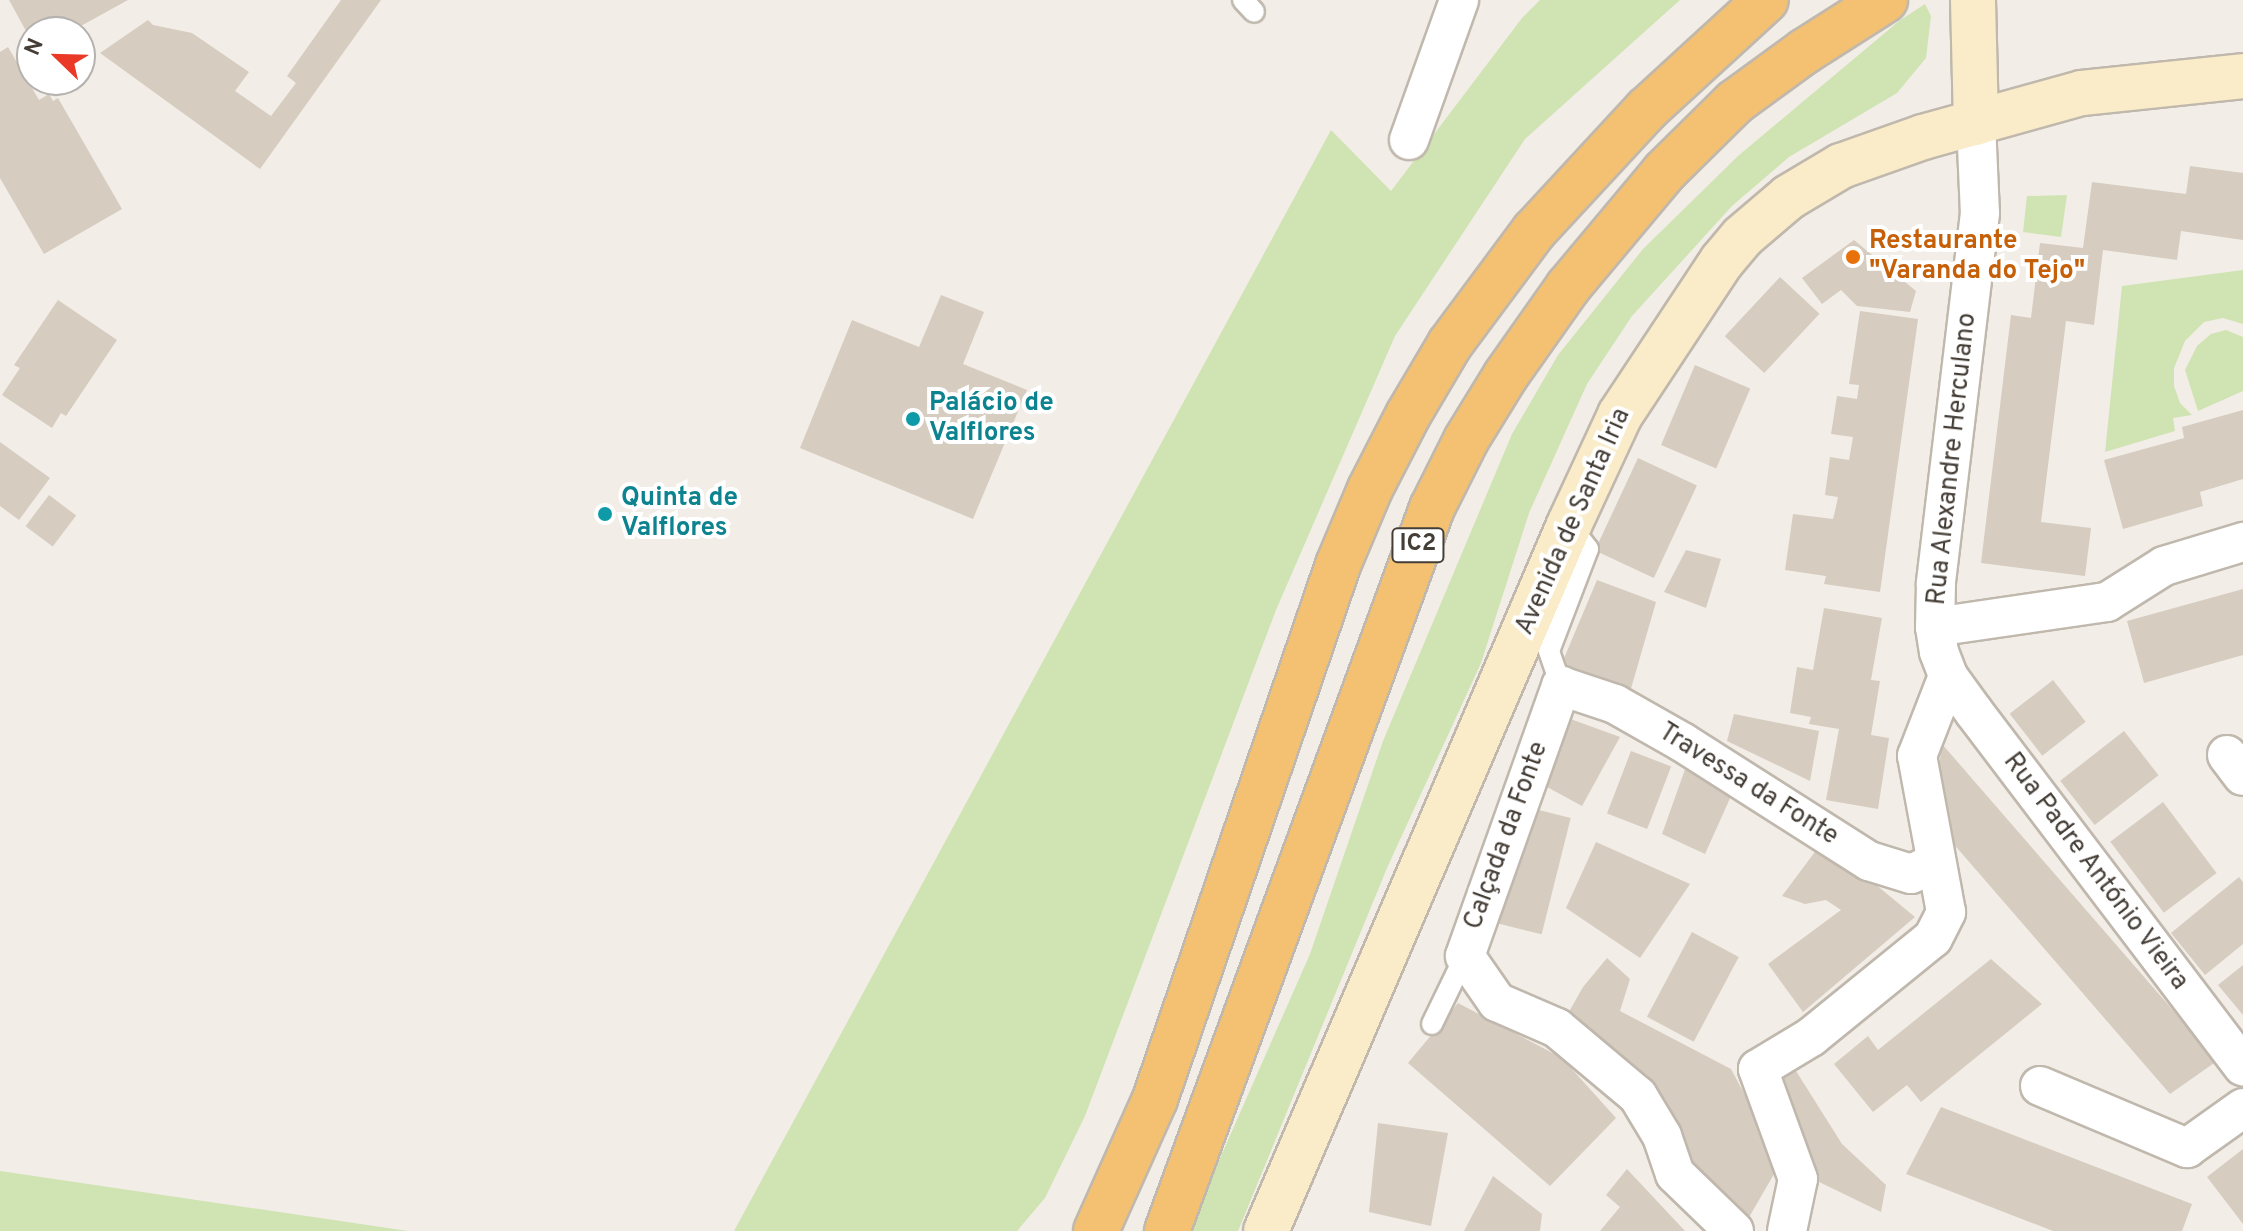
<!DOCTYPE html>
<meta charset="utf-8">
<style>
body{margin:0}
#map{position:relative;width:2243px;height:1231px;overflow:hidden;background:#f2eee7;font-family:Overpass,sans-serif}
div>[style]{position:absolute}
.green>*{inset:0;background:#d0e3b3}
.building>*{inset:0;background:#d6ccc0;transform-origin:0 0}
.roads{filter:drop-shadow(2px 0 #c0b8ad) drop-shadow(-2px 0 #c0b8ad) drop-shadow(0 2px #c0b8ad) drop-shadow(0 -2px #c0b8ad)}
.lane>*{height:20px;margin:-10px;padding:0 10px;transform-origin:10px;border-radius:10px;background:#fff}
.street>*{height:38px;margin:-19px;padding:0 19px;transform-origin:19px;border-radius:19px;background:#fff}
.secondary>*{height:44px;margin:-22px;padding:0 22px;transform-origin:22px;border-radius:22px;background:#faecc9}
.highway>*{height:44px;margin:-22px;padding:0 22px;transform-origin:22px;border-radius:22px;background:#f3c171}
.dots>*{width:22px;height:22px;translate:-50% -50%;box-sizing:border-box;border:4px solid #fff;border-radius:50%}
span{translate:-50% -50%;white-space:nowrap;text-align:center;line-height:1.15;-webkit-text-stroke:8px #fff;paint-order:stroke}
.shield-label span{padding:2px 6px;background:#fff;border:2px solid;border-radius:6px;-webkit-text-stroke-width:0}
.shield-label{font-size:24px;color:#453e37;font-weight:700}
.food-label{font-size:26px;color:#c56008;font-weight:700}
.left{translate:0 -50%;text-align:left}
.culture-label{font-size:26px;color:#0d838f;font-weight:700}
.street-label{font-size:26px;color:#453e37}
.north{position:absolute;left:16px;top:16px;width:80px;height:80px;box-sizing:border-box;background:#fff;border:2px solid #b5b2af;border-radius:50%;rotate:293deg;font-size:22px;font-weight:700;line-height:32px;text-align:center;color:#453e37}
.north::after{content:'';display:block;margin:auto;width:28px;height:36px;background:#ea3927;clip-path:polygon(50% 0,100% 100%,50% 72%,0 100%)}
</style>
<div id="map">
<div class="green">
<div style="clip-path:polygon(1540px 0,1680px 0,1525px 139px,1395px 336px,1276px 610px,1085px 1116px,1045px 1198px,1017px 1231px,734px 1231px,1331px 130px,1391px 191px,1522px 18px)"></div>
<div style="clip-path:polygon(1925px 4px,1931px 16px,1926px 58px,1897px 93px,1789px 157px,1732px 206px,1632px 316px,1587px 384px,1529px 513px,1481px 663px,1387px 868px,1238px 1231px,1188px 1231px,1310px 954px,1383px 741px,1512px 434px,1558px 355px,1643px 249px,1738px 156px,1899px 21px)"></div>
<div style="clip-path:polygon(2067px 195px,2061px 237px,2023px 232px,2027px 196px)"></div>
<div style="clip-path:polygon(2243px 270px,2243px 324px,2223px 318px,2204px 322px,2185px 341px,2174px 368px,2174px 386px,2180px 403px,2192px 415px,2173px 418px,2175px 431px,2105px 452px,2122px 286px)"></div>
<div style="clip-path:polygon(2226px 330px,2243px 337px,2243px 391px,2198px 411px,2185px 370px,2197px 346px,2211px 334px)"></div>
<div style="clip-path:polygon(0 1171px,408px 1231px,0 1231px)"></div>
</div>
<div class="building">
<div style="clip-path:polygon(9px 0,128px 0,70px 32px,32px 32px,32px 42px)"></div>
<div style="clip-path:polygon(341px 0,381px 0,260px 169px,100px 53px,148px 20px,153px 25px,192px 33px,249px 72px,235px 91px,271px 116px,296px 83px,287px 76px)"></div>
<div style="clip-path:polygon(8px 47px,39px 100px,49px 94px,53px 101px,58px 98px,122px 209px,44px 254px,0 178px,0 52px)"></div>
<div style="clip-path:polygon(2190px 166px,2243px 173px,2243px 240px,2181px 231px,2177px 260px,2103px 250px,2094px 325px,2066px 321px,2041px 522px,2091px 528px,2085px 576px,1981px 563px,2011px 315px,2031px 318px,2040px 243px,2083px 248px,2092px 182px,2186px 194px)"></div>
<div style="clip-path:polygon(1854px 240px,1916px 291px,1910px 312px,1857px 306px,1841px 290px,1822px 304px,1802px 278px)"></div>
<div style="left:1780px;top:277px;width:54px;height:81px;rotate:43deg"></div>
<div style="clip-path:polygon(941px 295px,984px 312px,963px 364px,1027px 390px,973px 519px,800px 448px,852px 320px,919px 347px)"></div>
<div style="clip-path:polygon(58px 300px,117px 340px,66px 416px,61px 413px,52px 428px,2px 395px,20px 368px,14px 365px)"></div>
<div style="clip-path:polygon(1860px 311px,1918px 319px,1880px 592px,1824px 584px,1826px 576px,1785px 570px,1793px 514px,1833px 519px,1835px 511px,1838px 497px,1825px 495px,1830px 457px,1849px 460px,1853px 437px,1831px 434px,1837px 396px,1857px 399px,1859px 385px,1849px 384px)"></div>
<div style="left:1695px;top:365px;width:60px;height:87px;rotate:23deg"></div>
<div style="clip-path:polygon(2243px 410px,2243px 479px,2200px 492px,2203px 506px,2123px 529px,2104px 460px,2184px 438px,2182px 427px)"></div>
<div style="clip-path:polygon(0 442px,50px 478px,19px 520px,0 506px)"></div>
<div style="left:1638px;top:458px;width:65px;height:102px;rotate:25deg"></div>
<div style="left:49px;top:495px;width:34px;height:39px;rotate:37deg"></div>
<div style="clip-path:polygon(1686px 550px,1721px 559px,1706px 608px,1664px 592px)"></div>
<div style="clip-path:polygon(1597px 580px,1656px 602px,1630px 692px,1562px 663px)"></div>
<div style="clip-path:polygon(2243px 589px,2243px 655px,2144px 683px,2127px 621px)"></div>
<div style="clip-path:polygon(1824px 608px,1882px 618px,1871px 680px,1880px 681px,1871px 735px,1889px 738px,1878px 809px,1826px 800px,1839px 729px,1809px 724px,1811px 717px,1790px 713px,1797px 667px,1813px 670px)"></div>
<div style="left:2053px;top:680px;width:53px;height:55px;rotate:52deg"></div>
<div style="clip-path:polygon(1734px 714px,1819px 731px,1810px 781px,1727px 741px)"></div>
<div style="clip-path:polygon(1565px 717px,1620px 737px,1582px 806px,1536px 781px)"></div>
<div style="left:2124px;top:731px;width:56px;height:81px;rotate:52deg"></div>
<div style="clip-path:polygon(1942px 744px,2217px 1061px,2170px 1094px,1932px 819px)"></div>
<div style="left:1631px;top:751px;width:43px;height:67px;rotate:21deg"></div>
<div style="clip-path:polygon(1688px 761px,1736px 785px,1705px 854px,1662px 834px)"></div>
<div style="left:2163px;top:802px;width:89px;height:66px;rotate:53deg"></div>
<div style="left:1527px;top:807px;width:45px;height:120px;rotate:14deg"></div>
<div style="clip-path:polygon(1823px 841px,1915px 917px,1803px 1012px,1768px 964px,1841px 910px,1826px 900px,1805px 904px,1782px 896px)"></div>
<div style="clip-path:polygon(1596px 842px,1690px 884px,1640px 958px,1566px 908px)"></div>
<div style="clip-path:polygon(2239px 877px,2243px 882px,2243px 944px,2205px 975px,2171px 933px)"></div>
<div style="left:1692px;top:932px;width:53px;height:96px;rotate:28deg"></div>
<div style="clip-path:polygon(1607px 958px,1630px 979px,1620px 1011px,1731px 1069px,1781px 1162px,1748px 1219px,1686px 1165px,1566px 1017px,1583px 987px)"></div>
<div style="clip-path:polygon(1991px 959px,2042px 1004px,1921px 1102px,1907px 1085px,1873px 1112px,1834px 1064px,1868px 1036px,1878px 1050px)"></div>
<div style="clip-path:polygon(2243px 965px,2243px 1015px,2218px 985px)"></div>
<div style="clip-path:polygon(1458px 1003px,1562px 1058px,1616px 1118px,1550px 1186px,1408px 1063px)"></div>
<div style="clip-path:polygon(1791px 1063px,1842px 1144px,1886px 1185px,1881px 1212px,1813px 1179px,1771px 1075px)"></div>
<div style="clip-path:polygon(1941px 1107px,2192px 1204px,2182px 1231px,2053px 1231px,1906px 1174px)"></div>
<div style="clip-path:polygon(1378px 1123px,1448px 1133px,1431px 1226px,1369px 1212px)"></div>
<div style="clip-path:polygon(2243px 1149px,2243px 1224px,2207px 1177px)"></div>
<div style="clip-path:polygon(1627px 1169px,1685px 1231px,1600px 1231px,1620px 1207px,1606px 1195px)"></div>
<div style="clip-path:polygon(1493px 1176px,1542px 1214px,1540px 1231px,1464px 1231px)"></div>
</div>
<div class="roads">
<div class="lane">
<div style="left:1243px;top:0;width:16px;rotate:47deg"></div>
<div style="left:1561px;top:686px;width:37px;rotate:-109deg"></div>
<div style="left:1549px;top:651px;width:109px;rotate:-69.1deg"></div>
<div style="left:1588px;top:549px;width:31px;rotate:-128deg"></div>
<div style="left:1432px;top:1024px;width:76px;rotate:-64.1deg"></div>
</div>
<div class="street">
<div style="left:1976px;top:123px;width:90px;rotate:87.5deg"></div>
<div style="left:1980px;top:213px;width:374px;rotate:96.8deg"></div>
<div style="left:1936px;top:584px;width:43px;rotate:91.3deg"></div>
<div style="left:1935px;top:627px;width:25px;rotate:81deg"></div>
<div style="left:1939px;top:652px;width:26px;rotate:69deg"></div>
<div style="left:1948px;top:676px;width:44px;rotate:54.2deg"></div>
<div style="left:1974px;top:712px;width:445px;rotate:52.8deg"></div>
<div style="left:1409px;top:140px;width:149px;rotate:-70.3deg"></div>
<div style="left:1935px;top:627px;width:174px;rotate:-8.3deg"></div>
<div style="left:2107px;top:602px;width:67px;rotate:-32.3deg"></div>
<div style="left:2164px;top:566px;width:83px;rotate:-16.9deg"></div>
<div style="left:2227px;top:755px;width:26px;rotate:53deg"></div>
<div style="left:2040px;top:1086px;width:160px;rotate:22.9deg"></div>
<div style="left:2187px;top:1148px;width:69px;rotate:-35.5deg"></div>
<div style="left:1734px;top:1231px;width:82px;rotate:-136deg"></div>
<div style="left:1675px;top:1174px;width:40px;rotate:-108.9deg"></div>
<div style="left:1662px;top:1136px;width:47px;rotate:-121deg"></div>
<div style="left:1638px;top:1096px;width:106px;rotate:-140deg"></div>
<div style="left:1557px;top:1028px;width:65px;rotate:-156.6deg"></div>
<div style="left:1497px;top:1002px;width:56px;rotate:-124.8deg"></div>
<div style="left:1465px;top:956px;width:287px;rotate:-70.4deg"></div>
<div style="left:1561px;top:686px;width:57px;rotate:18.4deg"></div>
<div style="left:1615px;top:704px;width:77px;rotate:29.6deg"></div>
<div style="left:1682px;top:742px;width:222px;rotate:32.5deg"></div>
<div style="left:1869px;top:861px;width:44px;rotate:17.2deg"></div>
<div style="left:1911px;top:874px;width:26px;rotate:-25deg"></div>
<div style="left:1787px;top:1231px;width:53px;rotate:-78.1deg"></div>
<div style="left:1798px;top:1179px;width:117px;rotate:-110deg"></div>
<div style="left:1758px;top:1069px;width:62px;rotate:-31.1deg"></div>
<div style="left:1811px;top:1037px;width:157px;rotate:-39.1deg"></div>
<div style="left:1933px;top:938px;width:29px;rotate:-63deg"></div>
<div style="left:1946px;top:912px;width:159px;rotate:-100.5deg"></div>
<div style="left:1917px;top:756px;width:86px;rotate:-68.8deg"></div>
</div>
<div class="secondary">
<div style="left:1973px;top:0;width:123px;rotate:88.6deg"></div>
<div style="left:1266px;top:1231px;width:768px;rotate:-66.77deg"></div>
<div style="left:1569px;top:525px;width:121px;rotate:-65.1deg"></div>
<div style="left:1620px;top:415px;width:185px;rotate:-56.5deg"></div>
<div style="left:1722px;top:261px;width:31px;rotate:-50deg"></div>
<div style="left:1742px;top:237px;width:62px;rotate:-40.4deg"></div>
<div style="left:1789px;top:197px;width:61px;rotate:-30.8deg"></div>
<div style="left:1841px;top:166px;width:87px;rotate:-19.5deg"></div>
<div style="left:1923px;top:137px;width:165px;rotate:-15.5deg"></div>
<div style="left:2082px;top:93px;width:162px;rotate:-6deg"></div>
</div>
<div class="highway">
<div style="left:1096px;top:1231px;width:145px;rotate:-65.9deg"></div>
<div style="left:1155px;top:1099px;width:564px;rotate:-71.08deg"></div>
<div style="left:1338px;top:565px;width:82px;rotate:-67.2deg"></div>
<div style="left:1370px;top:489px;width:83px;rotate:-62.8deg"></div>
<div style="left:1408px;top:415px;width:82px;rotate:-59.4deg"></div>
<div style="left:1450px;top:344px;width:141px;rotate:-53.4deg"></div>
<div style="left:1534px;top:231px;width:166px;rotate:-47.2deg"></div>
<div style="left:1647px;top:109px;width:161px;rotate:-42.5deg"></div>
<div style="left:1167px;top:1231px;width:770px;rotate:-69.87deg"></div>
<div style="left:1432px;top:508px;width:76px;rotate:-63.4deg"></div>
<div style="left:1466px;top:440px;width:76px;rotate:-58.4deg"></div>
<div style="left:1506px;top:375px;width:108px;rotate:-54.8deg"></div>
<div style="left:1568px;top:287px;width:150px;rotate:-50.1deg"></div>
<div style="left:1664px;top:172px;width:100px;rotate:-44.6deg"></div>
<div style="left:1735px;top:102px;width:87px;rotate:-36.1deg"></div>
<div style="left:1805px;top:51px;width:95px;rotate:-32.5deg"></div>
</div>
</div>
<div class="dots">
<div style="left:1853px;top:257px;background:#e8710a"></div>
<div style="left:913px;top:419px;background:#0f9aa8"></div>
<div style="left:605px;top:514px;background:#0f9aa8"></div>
</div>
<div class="shield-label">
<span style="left:1418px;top:545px">IC2</span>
</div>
<div class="food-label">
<span class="left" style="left:1869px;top:257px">Restaurante<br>"Varanda do Tejo"</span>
</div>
<div class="culture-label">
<span class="left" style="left:929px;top:419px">Palácio de<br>Valflores</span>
<span class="left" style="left:621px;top:514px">Quinta de<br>Valflores</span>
</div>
<div class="street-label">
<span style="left:1953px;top:459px;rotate:-84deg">Rua Alexandre Herculano</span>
<span style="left:1574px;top:522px;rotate:-66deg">Avenida de Santa Iria</span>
<span style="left:1748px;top:785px;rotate:32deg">Travessa da Fonte</span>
<span style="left:1507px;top:836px;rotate:-70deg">Calçada da Fonte</span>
<span style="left:2095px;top:872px;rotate:53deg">Rua Padre António Vieira</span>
</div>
<div class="north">N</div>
</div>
